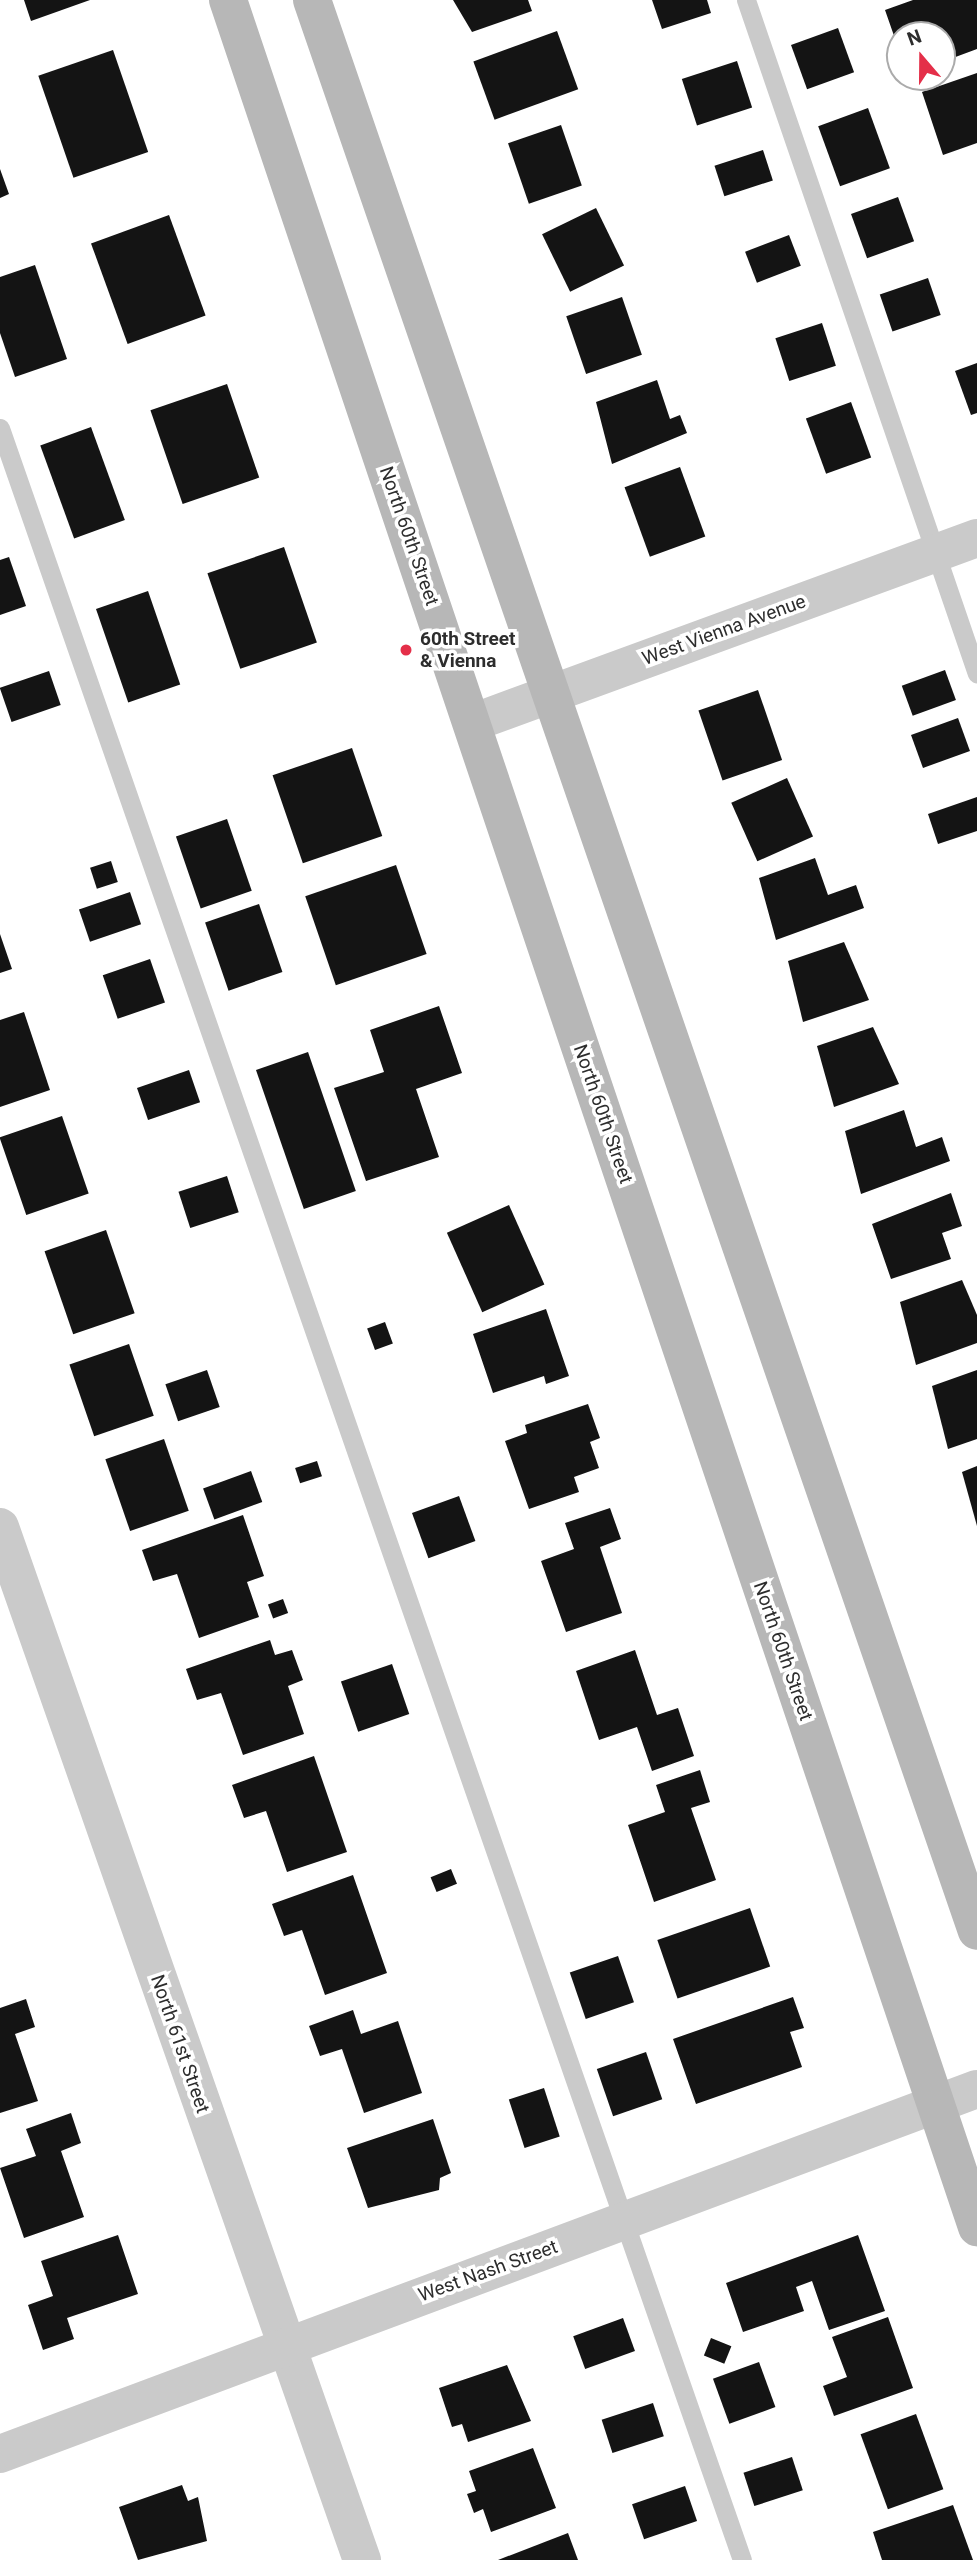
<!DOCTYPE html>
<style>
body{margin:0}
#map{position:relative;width:977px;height:2560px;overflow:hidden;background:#fff;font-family:Roboto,sans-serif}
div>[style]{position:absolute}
.building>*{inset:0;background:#141414;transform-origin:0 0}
.lane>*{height:19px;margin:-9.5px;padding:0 9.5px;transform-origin:9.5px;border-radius:9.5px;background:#cacaca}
.street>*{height:38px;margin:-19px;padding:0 19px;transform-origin:19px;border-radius:19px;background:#cacaca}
.secondary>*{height:38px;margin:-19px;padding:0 19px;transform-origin:19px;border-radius:19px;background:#b7b7b7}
.dots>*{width:19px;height:19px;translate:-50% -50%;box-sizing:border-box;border:4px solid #fff;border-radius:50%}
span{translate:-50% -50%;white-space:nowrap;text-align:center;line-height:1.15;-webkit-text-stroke:7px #fff;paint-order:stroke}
.street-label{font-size:19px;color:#2d2d2d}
.poi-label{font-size:19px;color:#2d2d2d;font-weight:700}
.left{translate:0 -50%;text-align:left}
.north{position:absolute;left:886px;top:21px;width:70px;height:70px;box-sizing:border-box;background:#fff;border:2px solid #ababab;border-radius:50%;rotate:340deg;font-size:19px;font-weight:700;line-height:28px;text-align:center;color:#2d2d2d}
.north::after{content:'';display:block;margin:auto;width:24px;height:32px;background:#e42f49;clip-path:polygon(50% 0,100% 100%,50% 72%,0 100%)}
</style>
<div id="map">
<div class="building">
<div style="clip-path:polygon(24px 0,90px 0,31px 21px)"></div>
<div style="clip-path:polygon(453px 0,528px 0,532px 11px,472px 32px)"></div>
<div style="clip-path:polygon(652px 0,707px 0,711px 13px,662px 29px)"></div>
<div style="clip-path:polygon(913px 0,977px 0,977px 49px,942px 62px,942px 35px,900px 35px,900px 53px,885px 10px)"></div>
<div style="left:838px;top:28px;width:47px;height:50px;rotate:70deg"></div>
<div style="left:557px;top:31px;width:62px;height:89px;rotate:70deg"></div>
<div style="left:113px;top:50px;width:108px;height:79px;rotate:71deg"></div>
<div style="left:737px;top:61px;width:49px;height:58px;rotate:72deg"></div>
<div style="clip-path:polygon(977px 73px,977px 143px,943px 155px,922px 92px)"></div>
<div style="left:868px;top:108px;width:64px;height:53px;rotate:70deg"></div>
<div style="left:561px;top:125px;width:64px;height:56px;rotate:71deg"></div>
<div style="left:763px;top:150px;width:32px;height:51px;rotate:72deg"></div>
<div style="clip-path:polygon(0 169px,9px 194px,0 198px)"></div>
<div style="left:898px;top:197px;width:47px;height:50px;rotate:70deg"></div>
<div style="left:596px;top:208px;width:64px;height:60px;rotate:64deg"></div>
<div style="left:169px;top:215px;width:107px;height:83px;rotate:70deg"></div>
<div style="left:789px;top:235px;width:33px;height:47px;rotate:69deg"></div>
<div style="clip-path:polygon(35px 265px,67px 359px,15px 377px,0 333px,0 277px)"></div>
<div style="left:928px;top:278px;width:39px;height:51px;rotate:71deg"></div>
<div style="left:622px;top:297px;width:61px;height:59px;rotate:71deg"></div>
<div style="left:822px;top:323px;width:45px;height:49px;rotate:72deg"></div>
<div style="clip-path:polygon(977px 363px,977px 413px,971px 415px,955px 371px)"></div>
<div style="clip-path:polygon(657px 380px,670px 419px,680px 415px,687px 433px,612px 464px,596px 402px)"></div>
<div style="left:227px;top:384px;width:99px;height:81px;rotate:71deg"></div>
<div style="left:851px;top:402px;width:59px;height:48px;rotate:70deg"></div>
<div style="left:91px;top:427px;width:99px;height:54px;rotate:70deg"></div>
<div style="left:680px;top:467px;width:74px;height:59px;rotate:70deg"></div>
<div style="left:284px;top:547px;width:101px;height:81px;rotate:71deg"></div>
<div style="clip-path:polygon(9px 557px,26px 606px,0 615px,0 560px)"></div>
<div style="left:148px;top:591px;width:99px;height:55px;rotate:71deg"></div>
<div style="left:945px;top:670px;width:32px;height:46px;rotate:70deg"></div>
<div style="left:49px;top:671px;width:36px;height:52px;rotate:71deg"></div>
<div style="left:758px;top:690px;width:74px;height:63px;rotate:71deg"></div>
<div style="left:958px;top:718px;width:35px;height:50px;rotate:70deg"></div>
<div style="left:352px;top:748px;width:93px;height:84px;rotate:71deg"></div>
<div style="left:787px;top:778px;width:64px;height:61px;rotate:66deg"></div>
<div style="clip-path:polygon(977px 797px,977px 831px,938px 844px,928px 814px)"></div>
<div style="left:227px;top:819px;width:76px;height:54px;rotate:71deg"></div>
<div style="clip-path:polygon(815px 858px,828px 895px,856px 885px,864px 908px,776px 940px,759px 878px)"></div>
<div style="left:111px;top:861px;width:22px;height:22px;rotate:72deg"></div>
<div style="left:396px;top:865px;width:94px;height:96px;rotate:71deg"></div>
<div style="left:130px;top:892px;width:34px;height:54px;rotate:71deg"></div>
<div style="left:259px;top:904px;width:72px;height:57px;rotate:71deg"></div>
<div style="clip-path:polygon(0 934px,12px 969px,0 973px)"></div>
<div style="clip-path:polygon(844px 942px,869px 1000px,803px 1022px,788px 961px)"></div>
<div style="left:150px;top:959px;width:46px;height:50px;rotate:71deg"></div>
<div style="clip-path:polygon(439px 1006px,462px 1073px,416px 1089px,439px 1157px,366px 1181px,334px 1088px,384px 1072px,370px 1030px)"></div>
<div style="clip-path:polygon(24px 1012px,50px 1090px,0 1107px,0 1020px)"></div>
<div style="clip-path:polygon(873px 1027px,899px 1084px,834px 1107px,817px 1046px)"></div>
<div style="left:308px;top:1052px;width:147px;height:55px;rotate:71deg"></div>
<div style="left:189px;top:1070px;width:34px;height:55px;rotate:71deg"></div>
<div style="clip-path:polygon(904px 1110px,916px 1147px,942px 1137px,950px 1161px,861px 1194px,845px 1131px)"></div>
<div style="left:62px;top:1116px;width:82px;height:66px;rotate:71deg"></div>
<div style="left:227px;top:1176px;width:38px;height:51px;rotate:72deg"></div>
<div style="clip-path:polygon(951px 1193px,962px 1226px,942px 1233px,951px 1259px,891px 1279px,872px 1224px)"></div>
<div style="left:509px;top:1205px;width:87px;height:68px;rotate:66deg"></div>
<div style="left:106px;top:1230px;width:88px;height:65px;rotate:71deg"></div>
<div style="clip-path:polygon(962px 1280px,977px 1315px,977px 1343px,916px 1365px,900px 1302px)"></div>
<div style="clip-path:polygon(546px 1309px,569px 1376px,546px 1384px,544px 1376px,493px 1393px,473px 1334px)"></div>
<div style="left:385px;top:1322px;width:23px;height:19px;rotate:70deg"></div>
<div style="left:129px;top:1344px;width:76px;height:63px;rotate:71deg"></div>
<div style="left:207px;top:1370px;width:39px;height:44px;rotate:71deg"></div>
<div style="clip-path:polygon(977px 1370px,977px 1439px,948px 1449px,932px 1386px)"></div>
<div style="clip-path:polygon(588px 1404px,600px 1438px,590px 1442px,599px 1468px,574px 1477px,579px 1492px,529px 1509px,505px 1441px,527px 1433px,525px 1425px)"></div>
<div style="left:164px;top:1439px;width:76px;height:62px;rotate:71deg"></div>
<div style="left:317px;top:1461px;width:16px;height:23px;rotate:72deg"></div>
<div style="clip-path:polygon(977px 1466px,977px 1526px,962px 1472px)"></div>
<div style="left:251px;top:1471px;width:33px;height:51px;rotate:70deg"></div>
<div style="left:459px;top:1496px;width:48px;height:50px;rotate:70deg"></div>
<div style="clip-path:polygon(610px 1508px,621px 1539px,600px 1547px,622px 1613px,566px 1632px,541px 1561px,574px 1549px,565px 1523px)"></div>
<div style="clip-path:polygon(243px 1515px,264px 1576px,247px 1582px,259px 1617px,199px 1638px,177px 1574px,153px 1581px,142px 1550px)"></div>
<div style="left:283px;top:1599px;width:15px;height:16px;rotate:70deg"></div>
<div style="clip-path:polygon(270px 1640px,275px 1655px,292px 1650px,303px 1680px,288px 1686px,304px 1734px,243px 1755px,221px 1693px,197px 1700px,186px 1669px)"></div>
<div style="clip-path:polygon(635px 1650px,657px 1715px,678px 1708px,694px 1756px,652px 1771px,637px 1727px,599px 1740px,576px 1671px)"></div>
<div style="left:392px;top:1664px;width:53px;height:54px;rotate:71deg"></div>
<div style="clip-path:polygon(314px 1756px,347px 1852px,287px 1872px,266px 1811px,244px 1818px,232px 1785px)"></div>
<div style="clip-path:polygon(700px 1770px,710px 1802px,691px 1808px,716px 1880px,654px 1902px,628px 1825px,665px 1812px,656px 1785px)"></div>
<div style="left:451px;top:1869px;width:16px;height:22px;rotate:68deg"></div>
<div style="clip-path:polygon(353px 1875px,387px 1973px,325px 1995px,302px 1930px,284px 1936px,272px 1904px)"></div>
<div style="left:750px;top:1908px;width:62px;height:98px;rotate:71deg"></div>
<div style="left:618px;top:1956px;width:49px;height:51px;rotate:71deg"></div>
<div style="clip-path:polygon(793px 1997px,804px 2028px,790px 2032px,802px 2067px,696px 2104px,673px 2039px)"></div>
<div style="clip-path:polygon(26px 1999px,35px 2027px,15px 2034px,38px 2101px,0 2113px,0 2008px)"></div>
<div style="clip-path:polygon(353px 2010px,361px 2034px,398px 2021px,422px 2093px,364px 2113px,342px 2049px,320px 2056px,309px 2026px)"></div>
<div style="left:646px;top:2052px;width:50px;height:52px;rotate:71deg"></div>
<div style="left:544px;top:2088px;width:51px;height:37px;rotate:72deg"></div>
<div style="clip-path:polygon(71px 2113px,81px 2143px,61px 2151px,84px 2217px,24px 2238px,0 2168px,36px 2156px,26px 2129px)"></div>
<div style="clip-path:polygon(433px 2119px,451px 2173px,440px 2178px,439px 2190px,368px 2208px,347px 2148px)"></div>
<div style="clip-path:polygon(118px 2235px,138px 2294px,67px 2318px,74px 2339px,43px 2350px,28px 2305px,53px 2296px,41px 2261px)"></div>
<div style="clip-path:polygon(858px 2235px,885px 2311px,829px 2330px,812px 2281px,796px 2287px,804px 2311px,743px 2332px,726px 2283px)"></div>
<div style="clip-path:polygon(888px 2317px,913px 2388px,834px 2416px,823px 2386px,847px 2377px,832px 2337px)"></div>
<div style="left:623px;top:2318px;width:35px;height:53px;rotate:70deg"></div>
<div style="left:711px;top:2338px;width:22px;height:19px;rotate:22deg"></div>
<div style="left:759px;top:2362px;width:48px;height:49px;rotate:70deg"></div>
<div style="clip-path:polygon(507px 2365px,531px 2421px,468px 2442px,462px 2424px,452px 2427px,439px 2388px)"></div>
<div style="left:653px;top:2403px;width:35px;height:54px;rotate:72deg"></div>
<div style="left:916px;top:2414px;width:80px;height:59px;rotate:70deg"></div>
<div style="clip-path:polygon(533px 2448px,556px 2508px,491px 2532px,483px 2509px,474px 2513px,467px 2494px,476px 2491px,469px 2471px)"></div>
<div style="left:792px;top:2457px;width:35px;height:51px;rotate:72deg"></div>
<div style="clip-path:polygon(182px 2485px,188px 2501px,198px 2497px,207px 2541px,138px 2560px,119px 2507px)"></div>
<div style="left:685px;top:2486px;width:37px;height:56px;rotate:71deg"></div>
<div style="clip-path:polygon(953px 2505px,973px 2560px,882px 2560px,873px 2532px)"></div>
<div style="clip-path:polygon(568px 2533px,578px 2560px,498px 2560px)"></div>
</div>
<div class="lane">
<div style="left:746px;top:0;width:712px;rotate:71.08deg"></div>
<div style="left:0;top:428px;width:2257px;rotate:70.81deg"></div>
</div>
<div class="street">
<div style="left:472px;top:723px;width:538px;rotate:-20.12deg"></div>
<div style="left:0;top:1527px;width:1095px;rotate:70.69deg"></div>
<div style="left:0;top:2454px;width:1043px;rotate:-20.49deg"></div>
</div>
<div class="secondary">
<div style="left:228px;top:0;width:2350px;rotate:71.41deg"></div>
<div style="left:312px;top:0;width:2042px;rotate:71deg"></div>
</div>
<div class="dots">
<div style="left:406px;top:650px;background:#e42f49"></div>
</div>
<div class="street-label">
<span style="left:409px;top:536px;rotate:71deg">North 60th Street</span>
<span style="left:724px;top:630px;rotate:-20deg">West Vienna Avenue</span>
<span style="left:603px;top:1114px;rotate:71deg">North 60th Street</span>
<span style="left:783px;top:1651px;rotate:71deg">North 60th Street</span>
<span style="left:180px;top:2044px;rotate:71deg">North 61st Street</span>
<span style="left:488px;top:2271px;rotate:-20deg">West Nash Street</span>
</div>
<div class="poi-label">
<span class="left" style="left:420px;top:650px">60th Street<br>&amp; Vienna</span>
</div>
<div class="north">N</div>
</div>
